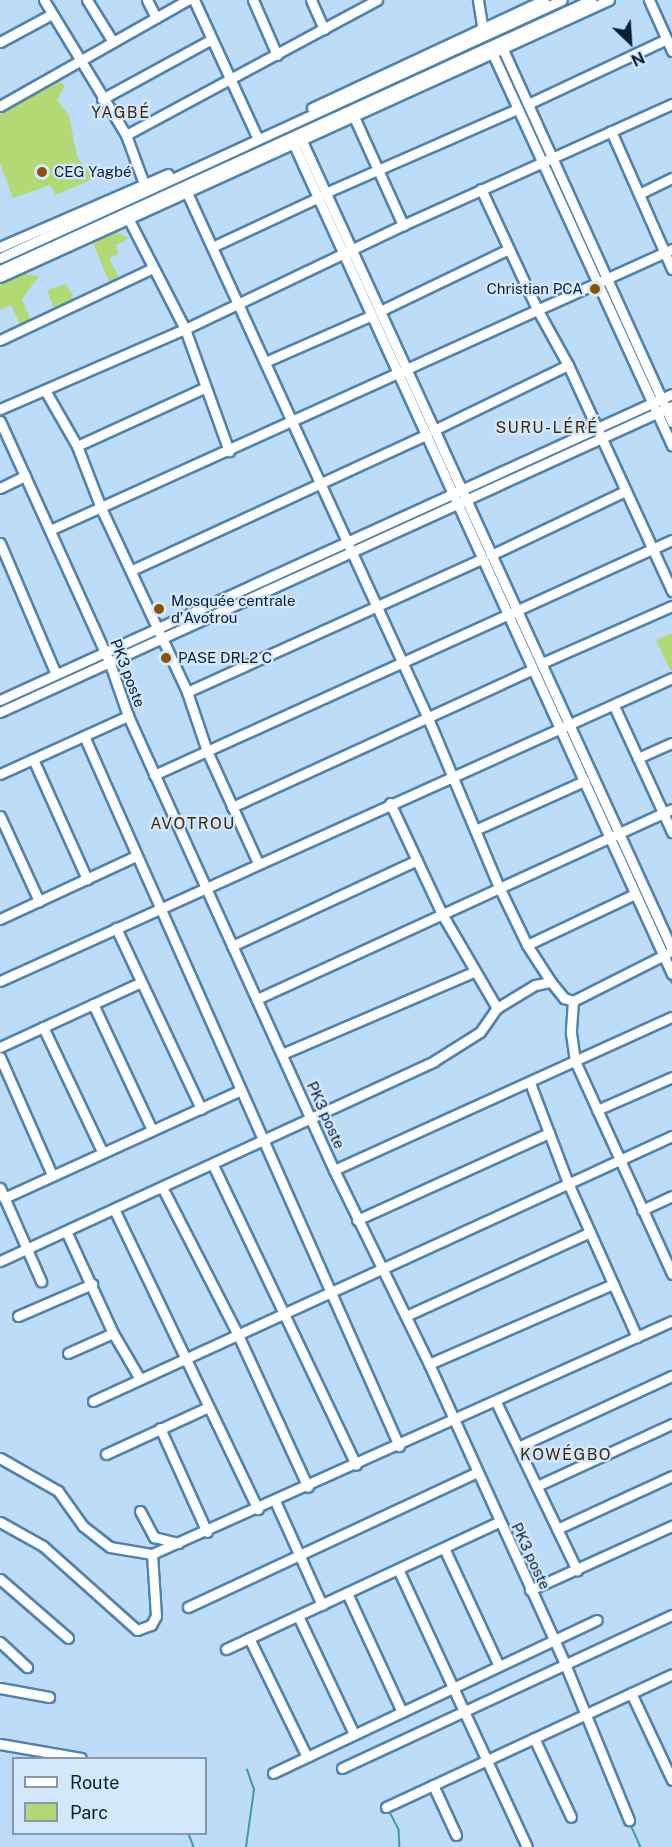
<!DOCTYPE html>
<meta charset="utf-8">
<style>
body{margin:0}
#map{position:relative;width:672px;height:1847px;overflow:hidden;background:#bcdcf8;font-family:"Public Sans",sans-serif}
div>[style]{position:absolute}
.green>*{inset:0;background:#b3d975}
.stream>*{height:1.5px;margin:-0.75px;padding:0 0.75px;transform-origin:0.75px;border-radius:0.75px;background:#429c93}
.roads{filter:drop-shadow(2px 0 #5082ad) drop-shadow(-2px 0 #5082ad) drop-shadow(0 2px #5082ad) drop-shadow(0 -2px #5082ad)}
.minor>*{height:9px;margin:-4.5px;padding:0 4.5px;transform-origin:4.5px;border-radius:4.5px;background:#fff}
.dots>*{width:16px;height:16px;translate:-50% -50%;box-sizing:border-box;border:3px solid #d3e8fb;border-radius:50%}
span{translate:-50% -50%;white-space:nowrap;text-align:center;line-height:1.15;-webkit-text-stroke:4.5px #d3e8fb;paint-order:stroke}
.poi-label{font-size:15px;color:#0a1f31}
.left{translate:0 -50%;text-align:left}
.right{translate:-100% -50%;text-align:right}
.street-label{font-size:15px;color:#0a1f31}
.neighbourhood-label{font-size:16px;color:#432808;letter-spacing:1.5px}
.legend{position:absolute;left:12px;top:1757px;width:195px;height:78px;box-sizing:border-box;background:#d3e8fb;border:2px solid #8398aa;margin:0;padding:8px 10px;list-style:none;font-size:18px;color:#0a1f31}
.legend li{display:flex;align-items:center;gap:12px;height:30px}
.legend b{width:30px;border:2px solid #8398aa}
.north{position:absolute;left:600px;top:12px;width:60px;height:60px;-webkit-text-stroke:4px #d3e8fb;paint-order:stroke;rotate:155deg;font-size:16px;font-weight:700;line-height:24px;text-align:center;color:#0a1f31}
.north::after{content:'';display:block;margin:auto;width:21px;height:27px;background:#0a1f31;clip-path:polygon(50% 0,100% 100%,50% 72%,0 100%)}
</style>
<div id="map">
<div class="green">
<div style="clip-path:polygon(54px 80px,65px 85px,57px 100px,69px 115px,77px 157px,86px 168px,99px 176px,56px 195px,50px 185px,13px 198px,0 164px,0 112px)"></div>
<div style="clip-path:polygon(113px 231px,129px 238px,116px 245px,118px 254px,109px 258px,120px 280px,110px 284px,93px 243px)"></div>
<div style="clip-path:polygon(20px 273px,39px 276px,22px 299px,32px 323px,21px 328px,11px 305px,0 310px,0 279px)"></div>
<div style="clip-path:polygon(66px 284px,73px 296px,71px 306px,55px 312px,47px 290px)"></div>
<div style="clip-path:polygon(672px 633px,672px 670px,671px 671px,656px 640px)"></div>
</div>
<div class="stream">
<div style="left:507px;top:71px;width:34px;rotate:66deg"></div>
<div style="left:523px;top:107px;width:35px;rotate:65deg"></div>
<div style="left:664px;top:416px;width:20px;rotate:66deg"></div>
<div style="left:424px;top:441px;width:53px;rotate:65.4deg"></div>
<div style="left:670px;top:978px;width:5px;rotate:68deg"></div>
<div style="left:391px;top:1814px;width:18px;rotate:63deg"></div>
<div style="left:399px;top:1830px;width:17px;rotate:87deg"></div>
<div style="left:631px;top:1825px;width:24px;rotate:66deg"></div>
<div style="left:189px;top:1834px;width:14px;rotate:69deg"></div>
<div style="left:246px;top:1847px;width:58px;rotate:-82deg"></div>
<div style="left:254px;top:1790px;width:21px;rotate:-109deg"></div>
</div>
<div class="roads">
<div class="minor">
<div style="left:44px;top:0;width:158px;rotate:58.7deg"></div>
<div style="left:126px;top:135px;width:52px;rotate:69.8deg"></div>
<div style="left:87px;top:0;width:49px;rotate:58.2deg"></div>
<div style="left:147px;top:0;width:20px;rotate:63deg"></div>
<div style="left:194px;top:0;width:149px;rotate:65.3deg"></div>
<div style="left:253px;top:0;width:60px;rotate:66.4deg"></div>
<div style="left:311px;top:0;width:32px;rotate:66deg"></div>
<div style="left:478px;top:0;width:32px;rotate:81deg"></div>
<div style="left:649px;top:0;width:56px;rotate:65.7deg"></div>
<div style="left:0;top:42px;width:59px;rotate:-28.3deg"></div>
<div style="left:501px;top:45px;width:414px;rotate:65.6deg"></div>
<div style="left:491px;top:50px;width:435px;rotate:65.4deg"></div>
<div style="left:102px;top:99px;width:125px;rotate:-28.6deg"></div>
<div style="left:528px;top:104px;width:153px;rotate:-25.1deg"></div>
<div style="left:0;top:106px;width:215px;rotate:-29.5deg"></div>
<div style="left:312px;top:108px;width:256px;rotate:-25deg"></div>
<div style="left:354px;top:117px;width:119px;rotate:65.6deg"></div>
<div style="left:611px;top:131px;width:151px;rotate:66.2deg"></div>
<div style="left:126px;top:135px;width:285px;rotate:-28.3deg"></div>
<div style="left:302px;top:141px;width:889px;rotate:65.4deg"></div>
<div style="left:294px;top:145px;width:911px;rotate:65.49deg"></div>
<div style="left:481px;top:189px;width:132px;rotate:65deg"></div>
<div style="left:537px;top:309px;width:64px;rotate:61deg"></div>
<div style="left:568px;top:365px;width:249px;rotate:65.3deg"></div>
<div style="left:325px;top:193px;width:210px;rotate:-23.6deg"></div>
<div style="left:639px;top:194px;width:37px;rotate:-26deg"></div>
<div style="left:188px;top:195px;width:573px;rotate:65.36deg"></div>
<div style="left:427px;top:716px;width:186px;rotate:67.2deg"></div>
<div style="left:499px;top:887px;width:64px;rotate:64.2deg"></div>
<div style="left:527px;top:945px;width:44px;rotate:57deg"></div>
<div style="left:129px;top:220px;width:123px;rotate:62.8deg"></div>
<div style="left:185px;top:329px;width:130px;rotate:70.2deg"></div>
<div style="left:0;top:247px;width:183px;rotate:-23.5deg"></div>
<div style="left:212px;top:247px;width:116px;rotate:-25deg"></div>
<div style="left:0;top:258px;width:618px;rotate:-24.66deg"></div>
<div style="left:0;top:270px;width:650px;rotate:-24.55deg"></div>
<div style="left:0;top:277px;width:669px;rotate:-24.46deg"></div>
<div style="left:380px;top:311px;width:143px;rotate:-25.7deg"></div>
<div style="left:0;top:340px;width:169px;rotate:-25.2deg"></div>
<div style="left:265px;top:362px;width:115px;rotate:-23.7deg"></div>
<div style="left:46px;top:392px;width:62px;rotate:60.1deg"></div>
<div style="left:77px;top:446px;width:66px;rotate:68.8deg"></div>
<div style="left:101px;top:508px;width:203px;rotate:64.9deg"></div>
<div style="left:187px;top:692px;width:62px;rotate:71.3deg"></div>
<div style="left:207px;top:751px;width:123px;rotate:65.5deg"></div>
<div style="left:0;top:409px;width:202px;rotate:-23.4deg"></div>
<div style="left:185px;top:329px;width:242px;rotate:-25.5deg"></div>
<div style="left:403px;top:225px;width:295px;rotate:-24.2deg"></div>
<div style="left:0;top:421px;width:264px;rotate:65.6deg"></div>
<div style="left:109px;top:661px;width:58px;rotate:70.9deg"></div>
<div style="left:128px;top:716px;width:499px;rotate:65.6deg"></div>
<div style="left:334px;top:1170px;width:216px;rotate:63.9deg"></div>
<div style="left:429px;top:1364px;width:329px;rotate:65.6deg"></div>
<div style="left:565px;top:1664px;width:169px;rotate:67.7deg"></div>
<div style="left:434px;top:430px;width:149px;rotate:-25.9deg"></div>
<div style="left:77px;top:446px;width:140px;rotate:-24.5deg"></div>
<div style="left:0;top:488px;width:28px;rotate:-26deg"></div>
<div style="left:50px;top:530px;width:683px;rotate:-24.31deg"></div>
<div style="left:0;top:543px;width:142px;rotate:66.9deg"></div>
<div style="left:491px;top:555px;width:148px;rotate:-25.5deg"></div>
<div style="left:132px;top:570px;width:324px;rotate:-24.7deg"></div>
<div style="left:542px;top:663px;width:142px;rotate:-23.7deg"></div>
<div style="left:187px;top:692px;width:324px;rotate:-24.3deg"></div>
<div style="left:0;top:700px;width:738px;rotate:-24.48deg"></div>
<div style="left:614px;top:706px;width:139px;rotate:65.3deg"></div>
<div style="left:0;top:712px;width:738px;rotate:-24.48deg"></div>
<div style="left:84px;top:736px;width:777px;rotate:66.07deg"></div>
<div style="left:638px;top:758px;width:37px;rotate:-24deg"></div>
<div style="left:33px;top:759px;width:132px;rotate:65.8deg"></div>
<div style="left:0;top:774px;width:141px;rotate:-24.4deg"></div>
<div style="left:154px;top:775px;width:569px;rotate:-24.4deg"></div>
<div style="left:390px;top:803px;width:123px;rotate:64.9deg"></div>
<div style="left:442px;top:914px;width:109px;rotate:59.7deg"></div>
<div style="left:232px;top:807px;width:331px;rotate:-24.6deg"></div>
<div style="left:0;top:816px;width:94px;rotate:65.4deg"></div>
<div style="left:475px;top:830px;width:120px;rotate:-24.2deg"></div>
<div style="left:0;top:919px;width:150px;rotate:-24.9deg"></div>
<div style="left:116px;top:928px;width:200px;rotate:64.8deg"></div>
<div style="left:527px;top:945px;width:119px;rotate:-25.3deg"></div>
<div style="left:232px;top:946px;width:204px;rotate:-24.9deg"></div>
<div style="left:0;top:981px;width:737px;rotate:-24.27deg"></div>
<div style="left:257px;top:999px;width:456px;rotate:-24.6deg"></div>
<div style="left:573px;top:1001px;width:32px;rotate:94deg"></div>
<div style="left:571px;top:1033px;width:28px;rotate:82deg"></div>
<div style="left:575px;top:1061px;width:234px;rotate:65.5deg"></div>
<div style="left:93px;top:1004px;width:139px;rotate:64.9deg"></div>
<div style="left:43px;top:1027px;width:137px;rotate:64.6deg"></div>
<div style="left:0;top:1047px;width:155px;rotate:-24.7deg"></div>
<div style="left:282px;top:1054px;width:208px;rotate:-23.2deg"></div>
<div style="left:0;top:1057px;width:129px;rotate:66.2deg"></div>
<div style="left:530px;top:1083px;width:107px;rotate:69.2deg"></div>
<div style="left:568px;top:1183px;width:169px;rotate:65.9deg"></div>
<div style="left:597px;top:1110px;width:82px;rotate:-23.7deg"></div>
<div style="left:213px;top:1165px;width:332px;rotate:64.5deg"></div>
<div style="left:334px;top:1170px;width:371px;rotate:-24.4deg"></div>
<div style="left:162px;top:1187px;width:166px;rotate:62.8deg"></div>
<div style="left:238px;top:1335px;width:167px;rotate:65.3deg"></div>
<div style="left:0;top:1188px;width:102px;rotate:66.2deg"></div>
<div style="left:4px;top:1198px;width:258px;rotate:-24.5deg"></div>
<div style="left:114px;top:1209px;width:333px;rotate:64.4deg"></div>
<div style="left:642px;top:1210px;width:33px;rotate:-25deg"></div>
<div style="left:357px;top:1220px;width:211px;rotate:-24.4deg"></div>
<div style="left:66px;top:1231px;width:112px;rotate:65.3deg"></div>
<div style="left:113px;top:1333px;width:53px;rotate:59.6deg"></div>
<div style="left:0;top:1261px;width:478px;rotate:-24.7deg"></div>
<div style="left:434px;top:1061px;width:54px;rotate:-32.2deg"></div>
<div style="left:480px;top:1032px;width:29px;rotate:-55deg"></div>
<div style="left:497px;top:1008px;width:44px;rotate:-31.2deg"></div>
<div style="left:535px;top:985px;width:16px;rotate:-11deg"></div>
<div style="left:551px;top:982px;width:21px;rotate:51deg"></div>
<div style="left:564px;top:998px;width:9px;rotate:18deg"></div>
<div style="left:573px;top:1001px;width:106px;rotate:-26.8deg"></div>
<div style="left:18px;top:1316px;width:81px;rotate:-23.4deg"></div>
<div style="left:406px;top:1316px;width:202px;rotate:-24.5deg"></div>
<div style="left:68px;top:1353px;width:49px;rotate:-24deg"></div>
<div style="left:429px;top:1364px;width:201px;rotate:-23.5deg"></div>
<div style="left:93px;top:1401px;width:637px;rotate:-24.59deg"></div>
<div style="left:496px;top:1402px;width:187px;rotate:64.3deg"></div>
<div style="left:160px;top:1428px;width:114px;rotate:65.7deg"></div>
<div style="left:518px;top:1447px;width:170px;rotate:-24.8deg"></div>
<div style="left:106px;top:1454px;width:112px;rotate:-24.7deg"></div>
<div style="left:0;top:1458px;width:67px;rotate:29.6deg"></div>
<div style="left:58px;top:1491px;width:43px;rotate:54.5deg"></div>
<div style="left:83px;top:1526px;width:34px;rotate:38deg"></div>
<div style="left:110px;top:1547px;width:43px;rotate:9.5deg"></div>
<div style="left:152px;top:1554px;width:570px;rotate:-24.14deg"></div>
<div style="left:537px;top:1486px;width:149px;rotate:-24.7deg"></div>
<div style="left:275px;top:1501px;width:114px;rotate:65.7deg"></div>
<div style="left:140px;top:1511px;width:30px;rotate:62deg"></div>
<div style="left:154px;top:1537px;width:25px;rotate:14deg"></div>
<div style="left:0;top:1522px;width:49px;rotate:29.2deg"></div>
<div style="left:43px;top:1546px;width:126px;rotate:41.8deg"></div>
<div style="left:137px;top:1630px;width:15px;rotate:-20deg"></div>
<div style="left:151px;top:1625px;width:10px;rotate:-61deg"></div>
<div style="left:156px;top:1616px;width:62px;rotate:-93.7deg"></div>
<div style="left:557px;top:1529px;width:127px;rotate:-24.7deg"></div>
<div style="left:444px;top:1548px;width:130px;rotate:65deg"></div>
<div style="left:398px;top:1569px;width:306px;rotate:65.1deg"></div>
<div style="left:0;top:1579px;width:90px;rotate:40.9deg"></div>
<div style="left:530px;top:1590px;width:156px;rotate:-24.3deg"></div>
<div style="left:347px;top:1593px;width:131px;rotate:65.2deg"></div>
<div style="left:188px;top:1607px;width:319px;rotate:-25deg"></div>
<div style="left:298px;top:1616px;width:131px;rotate:64.6deg"></div>
<div style="left:249px;top:1638px;width:132px;rotate:64deg"></div>
<div style="left:0;top:1642px;width:37px;rotate:43deg"></div>
<div style="left:226px;top:1649px;width:300px;rotate:-25deg"></div>
<div style="left:0;top:1688px;width:50px;rotate:10.4deg"></div>
<div style="left:631px;top:1693px;width:96px;rotate:64.8deg"></div>
<div style="left:534px;top:1738px;width:87px;rotate:64.9deg"></div>
<div style="left:0;top:1744px;width:82px;rotate:9.8deg"></div>
<div style="left:342px;top:1768px;width:364px;rotate:-24.9deg"></div>
<div style="left:273px;top:1773px;width:358px;rotate:-25.3deg"></div>
<div style="left:433px;top:1785px;width:55px;rotate:65.3deg"></div>
<div style="left:386px;top:1807px;width:315px;rotate:-24.9deg"></div>
</div>
</div>
<div class="dots">
<div style="left:42px;top:172px;background:#8a5305"></div>
<div style="left:595px;top:289px;background:#8a5305"></div>
<div style="left:159px;top:609px;background:#8a5305"></div>
<div style="left:166px;top:658px;background:#8a5305"></div>
</div>
<div class="poi-label">
<span class="left" style="left:54px;top:172px">CEG Yagbé</span>
<span class="right" style="left:583px;top:289px">Christian PCA</span>
<span class="left" style="left:171px;top:609px">Mosquée centrale<br>d'Avotrou</span>
<span class="left" style="left:178px;top:658px">PASE DRL2 C</span>
</div>
<div class="street-label">
<span style="left:128px;top:673px;rotate:69deg">PK3 poste</span>
<span style="left:326px;top:1115px;rotate:66deg">PK3 poste</span>
<span style="left:531px;top:1556px;rotate:65deg">PK3 poste</span>
</div>
<div class="neighbourhood-label">
<span style="left:121px;top:113px">YAGBÉ</span>
<span style="left:547px;top:428px">SURU-LÉRÉ</span>
<span style="left:193px;top:824px">AVOTROU</span>
<span style="left:566px;top:1455px">KOWÉGBO</span>
</div>
<ul class="legend">
<li><b style="height:8px;background:#fff"></b>Route</li>
<li><b style="height:16px;background:#b3d975"></b>Parc</li>
</ul>
<div class="north">N</div>
</div>
